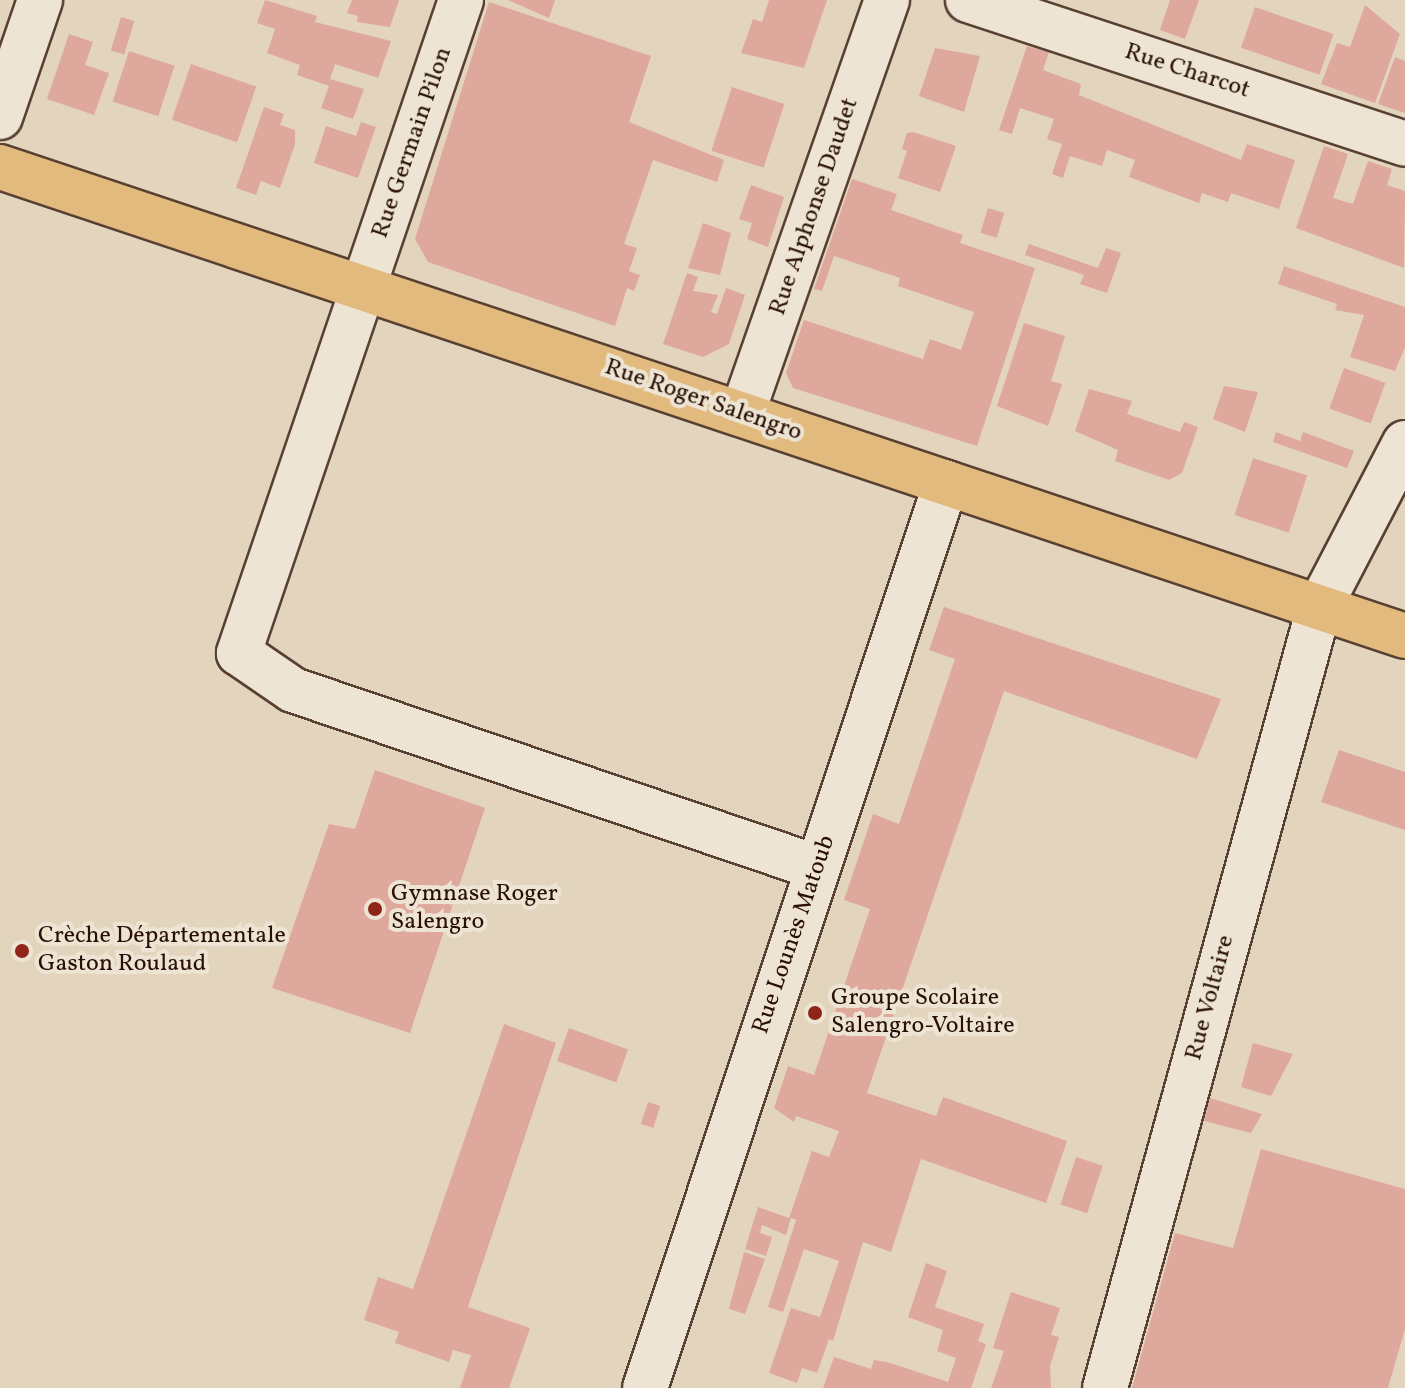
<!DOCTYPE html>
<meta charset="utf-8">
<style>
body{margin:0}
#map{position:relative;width:1405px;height:1388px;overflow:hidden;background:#e3d5bd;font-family:Vollkorn,serif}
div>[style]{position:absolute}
.building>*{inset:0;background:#dfa89c;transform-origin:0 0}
.roads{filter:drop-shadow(2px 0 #584033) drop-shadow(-2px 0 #584033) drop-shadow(0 2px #584033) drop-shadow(0 -2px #584033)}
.minor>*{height:44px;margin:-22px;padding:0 22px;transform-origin:22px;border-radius:22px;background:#ede4d4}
.major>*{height:44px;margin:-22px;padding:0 22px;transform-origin:22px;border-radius:22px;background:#e2ba7e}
.dots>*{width:22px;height:22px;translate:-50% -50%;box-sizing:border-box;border:4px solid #ede4d4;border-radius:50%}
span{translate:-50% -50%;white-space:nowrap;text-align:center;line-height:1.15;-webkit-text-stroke:8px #ede4d4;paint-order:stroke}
.street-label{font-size:24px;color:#290f05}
.poi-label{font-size:24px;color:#290f05}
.left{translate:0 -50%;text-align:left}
</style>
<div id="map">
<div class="building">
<div style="clip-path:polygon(265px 0,317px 16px,315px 22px,391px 41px,378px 78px,335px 64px,330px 79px,364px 89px,353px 119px,321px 108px,329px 86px,297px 75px,300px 65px,267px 53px,275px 29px,257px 23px)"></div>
<div style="clip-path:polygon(352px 0,399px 0,390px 27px,357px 22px,358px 16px,347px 13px)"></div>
<div style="clip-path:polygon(508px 0,555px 0,549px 18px)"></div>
<div style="clip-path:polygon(769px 0,827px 0,804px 68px,741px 53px,753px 19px,762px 22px)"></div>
<div style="clip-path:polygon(1170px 0,1199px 0,1185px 39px,1160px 30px)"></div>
<div style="clip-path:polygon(489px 2px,651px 56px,629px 122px,724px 160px,717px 182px,653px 160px,624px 244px,637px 248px,629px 271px,640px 275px,634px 291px,627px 288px,615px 326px,428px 262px,415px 239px)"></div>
<div style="clip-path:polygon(1365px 5px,1400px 34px,1375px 103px,1321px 84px,1337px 43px,1350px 47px)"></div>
<div style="left:1255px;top:7px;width:83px;height:43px;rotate:19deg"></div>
<div style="left:121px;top:17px;width:14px;height:35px;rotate:17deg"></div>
<div style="clip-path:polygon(69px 34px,93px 42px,85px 65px,109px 73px,94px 115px,47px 99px)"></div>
<div style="clip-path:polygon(1027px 46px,1049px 52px,1043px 70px,1081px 84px,1079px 95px,1241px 160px,1247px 144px,1295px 160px,1279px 209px,1231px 193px,1228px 202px,1202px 193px,1199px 203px,1129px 177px,1135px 160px,1107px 150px,1102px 166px,1070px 156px,1063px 178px,1052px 174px,1062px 144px,1047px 139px,1054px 119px,1020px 108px,1012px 134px,999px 130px)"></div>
<div style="clip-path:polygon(935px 48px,980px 56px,964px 112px,919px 96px)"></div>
<div style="left:129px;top:51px;width:48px;height:53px;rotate:18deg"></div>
<div style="clip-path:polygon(1395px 57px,1405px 61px,1405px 113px,1378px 104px)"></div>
<div style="left:191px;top:64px;width:69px;height:59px;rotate:19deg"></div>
<div style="left:732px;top:87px;width:55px;height:67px;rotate:18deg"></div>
<div style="clip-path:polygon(264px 107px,284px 114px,280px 125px,295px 130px,295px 144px,280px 188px,261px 181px,256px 195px,236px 188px)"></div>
<div style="clip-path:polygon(361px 122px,376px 127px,358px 178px,314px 163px,326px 126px,356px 136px)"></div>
<div style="clip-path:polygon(913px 132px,956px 146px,940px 192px,898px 178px,907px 151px,902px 149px,907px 133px)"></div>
<div style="clip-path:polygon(1324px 146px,1348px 154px,1333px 198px,1353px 204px,1368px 161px,1392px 169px,1387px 185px,1405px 191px,1404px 268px,1296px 228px)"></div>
<div style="clip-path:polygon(852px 179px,897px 194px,891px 210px,963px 235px,960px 243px,1035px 268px,977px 446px,793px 388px,786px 373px,804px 320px,923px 359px,930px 339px,961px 350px,974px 312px,898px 286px,900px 278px,834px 256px,822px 291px,814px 289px)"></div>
<div style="clip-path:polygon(751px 185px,784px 197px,768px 247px,747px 239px,752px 223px,739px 219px)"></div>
<div style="left:988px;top:208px;width:17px;height:26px;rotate:17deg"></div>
<div style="clip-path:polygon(703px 223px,731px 233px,720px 275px,688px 268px)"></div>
<div style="clip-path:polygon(1029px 244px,1098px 268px,1106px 248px,1121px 253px,1107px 293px,1080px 284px,1084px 275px,1025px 255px)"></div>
<div style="clip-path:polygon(1284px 266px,1405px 307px,1405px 347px,1395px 371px,1350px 357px,1364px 315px,1335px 310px,1337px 304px,1278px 284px)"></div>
<div style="clip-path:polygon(687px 273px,698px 277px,693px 291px,718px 295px,711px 312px,717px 314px,726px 288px,745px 295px,729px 344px,703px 357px,663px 344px)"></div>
<div style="clip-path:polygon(1024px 323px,1065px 336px,1051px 381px,1062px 384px,1048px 426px,997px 406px)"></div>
<div style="left:1344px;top:368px;width:44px;height:43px;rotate:20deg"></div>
<div style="clip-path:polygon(1224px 386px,1258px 392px,1245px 432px,1213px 419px)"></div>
<div style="clip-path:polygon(1089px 389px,1132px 401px,1127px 414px,1180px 432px,1184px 422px,1198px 427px,1182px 473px,1169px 480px,1115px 461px,1118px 450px,1075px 431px)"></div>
<div style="clip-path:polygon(1276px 432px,1300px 441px,1303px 432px,1354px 451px,1347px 468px,1273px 442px)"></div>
<div style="left:1253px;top:458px;width:57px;height:60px;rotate:18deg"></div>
<div style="clip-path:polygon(944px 607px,1221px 699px,1197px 759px,1004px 691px,867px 1093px,936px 1116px,943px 1097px,1067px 1141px,1046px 1203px,921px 1159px,891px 1252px,863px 1242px,833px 1341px,829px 1339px,817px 1373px,802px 1368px,797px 1383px,769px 1373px,791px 1308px,820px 1317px,839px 1261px,804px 1249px,783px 1312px,768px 1307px,796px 1220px,791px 1218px,786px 1235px,762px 1225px,760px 1233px,772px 1237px,766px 1256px,745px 1249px,758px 1207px,789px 1218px,812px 1151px,829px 1157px,839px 1131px,796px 1116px,794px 1122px,774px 1108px,788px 1066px,814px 1075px,870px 909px,844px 900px,873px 814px,899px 824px,955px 659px,929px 650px)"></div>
<div style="clip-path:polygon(1339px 750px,1405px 772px,1405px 830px,1321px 802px)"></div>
<div style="clip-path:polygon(375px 770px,485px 808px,410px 1033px,272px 988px,329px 824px,355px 829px)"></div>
<div style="clip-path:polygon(504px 1024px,556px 1043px,468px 1307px,530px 1328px,509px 1388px,460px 1388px,471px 1355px,453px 1350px,449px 1362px,395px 1343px,399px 1332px,364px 1320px,378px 1277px,413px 1289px)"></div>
<div style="left:569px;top:1028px;width:63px;height:35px;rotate:20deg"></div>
<div style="clip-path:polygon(1253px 1043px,1293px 1054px,1271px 1096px,1241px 1087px)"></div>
<div style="clip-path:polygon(1210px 1098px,1262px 1114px,1251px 1133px,1204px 1121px)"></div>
<div style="left:648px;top:1102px;width:13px;height:23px;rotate:18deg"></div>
<div style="clip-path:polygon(1261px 1149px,1405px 1189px,1405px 1329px,1388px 1388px,1132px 1388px,1175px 1233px,1233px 1248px)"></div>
<div style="left:1076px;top:1157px;width:28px;height:50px;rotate:18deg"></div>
<div style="clip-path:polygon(744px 1252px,765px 1259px,745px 1314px,729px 1309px)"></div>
<div style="clip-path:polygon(926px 1263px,947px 1271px,935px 1307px,984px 1324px,978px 1341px,986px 1344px,971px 1388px,823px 1388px,834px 1357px,871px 1369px,874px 1360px,887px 1362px,948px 1382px,956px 1358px,937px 1351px,943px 1330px,908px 1317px)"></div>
<div style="clip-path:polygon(1011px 1292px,1060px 1308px,1051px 1335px,1059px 1337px,1050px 1366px,1051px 1388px,991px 1388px,1004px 1351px,993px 1348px)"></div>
</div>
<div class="roads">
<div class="minor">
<div style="left:461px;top:0;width:690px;rotate:108.78deg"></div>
<div style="left:239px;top:653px;width:65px;rotate:34.4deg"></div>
<div style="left:293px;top:690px;width:552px;rotate:18.7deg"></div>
<div style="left:968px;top:0;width:460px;rotate:18.2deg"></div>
<div style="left:0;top:117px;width:124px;rotate:-71.1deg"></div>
<div style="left:742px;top:414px;width:439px;rotate:-70.7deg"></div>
<div style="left:645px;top:1388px;width:954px;rotate:-71.6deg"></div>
<div style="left:1105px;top:1388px;width:809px;rotate:-74.66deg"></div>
<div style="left:1319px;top:608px;width:186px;rotate:-62.5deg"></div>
</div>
<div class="major">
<div style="left:0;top:167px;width:1481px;rotate:18.46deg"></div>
</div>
</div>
<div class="dots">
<div style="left:375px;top:909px;background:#8f2418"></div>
<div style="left:22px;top:951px;background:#8f2418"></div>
<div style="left:815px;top:1013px;background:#8f2418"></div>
</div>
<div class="street-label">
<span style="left:1187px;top:72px;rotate:18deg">Rue Charcot</span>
<span style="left:413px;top:143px;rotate:-71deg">Rue Germain Pilon</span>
<span style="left:815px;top:207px;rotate:-71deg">Rue Alphonse Daudet</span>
<span style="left:703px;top:401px;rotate:19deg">Rue Roger Salengro</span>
<span style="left:795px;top:935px;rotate:-71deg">Rue Lounès Matoub</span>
<span style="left:1211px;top:998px;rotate:-75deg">Rue Voltaire</span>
</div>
<div class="poi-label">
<span class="left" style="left:391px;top:909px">Gymnase Roger<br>Salengro</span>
<span class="left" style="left:38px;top:951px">Crèche Départementale<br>Gaston Roulaud</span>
<span class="left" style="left:831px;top:1013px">Groupe Scolaire<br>Salengro-Voltaire</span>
</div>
</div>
